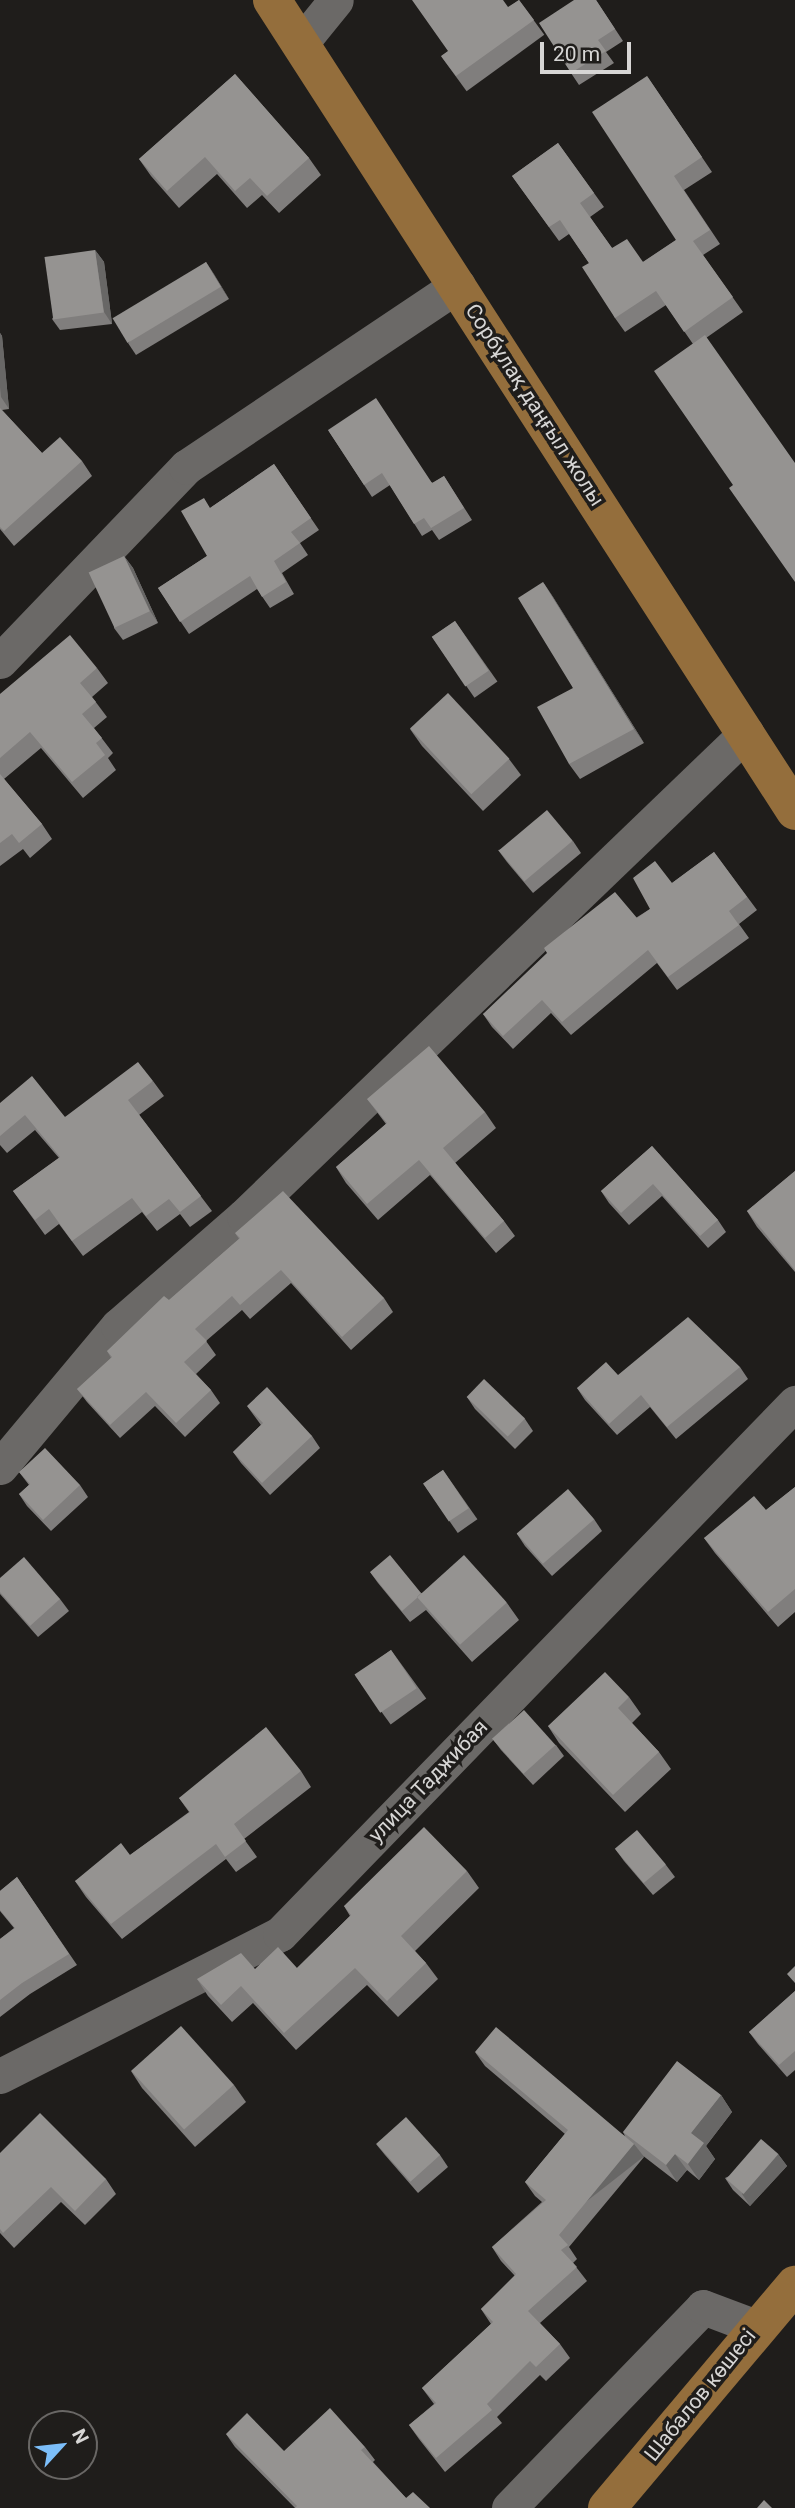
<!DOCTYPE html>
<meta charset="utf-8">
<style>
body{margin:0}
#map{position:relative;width:795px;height:2508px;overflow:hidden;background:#1f1d1b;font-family:Roboto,sans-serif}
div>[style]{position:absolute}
.street>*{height:35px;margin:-17.5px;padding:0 17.5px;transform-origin:17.5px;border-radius:17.5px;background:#6b6967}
.primary>*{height:38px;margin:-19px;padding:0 19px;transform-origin:19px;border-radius:19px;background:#946e3c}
.wall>*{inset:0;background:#807e7d;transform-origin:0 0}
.shaded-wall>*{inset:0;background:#686766;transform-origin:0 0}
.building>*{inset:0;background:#959391;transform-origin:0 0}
span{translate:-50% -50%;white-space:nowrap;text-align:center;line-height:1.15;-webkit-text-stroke:7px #1f1d1b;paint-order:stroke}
.street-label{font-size:21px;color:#d7d6d5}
.north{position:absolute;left:28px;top:2410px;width:70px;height:70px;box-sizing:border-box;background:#1f1d1b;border:2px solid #696765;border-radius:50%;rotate:63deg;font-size:19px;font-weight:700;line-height:28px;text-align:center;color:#d7d6d5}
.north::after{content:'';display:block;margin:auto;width:24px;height:32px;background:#7cbef9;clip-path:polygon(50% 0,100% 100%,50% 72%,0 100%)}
.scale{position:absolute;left:540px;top:42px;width:91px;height:32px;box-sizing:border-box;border:4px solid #d7d6d5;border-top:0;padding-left:9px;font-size:21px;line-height:24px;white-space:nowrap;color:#d7d6d5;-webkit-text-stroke:5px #1f1d1b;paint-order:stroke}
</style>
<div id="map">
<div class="street">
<div style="left:301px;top:43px;width:55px;rotate:-50.9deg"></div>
<div style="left:0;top:661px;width:269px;rotate:-46.2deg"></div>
<div style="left:186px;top:467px;width:327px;rotate:-33.8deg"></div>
<div style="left:0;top:1467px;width:184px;rotate:-50.1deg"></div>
<div style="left:118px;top:1326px;width:167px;rotate:-41.1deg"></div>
<div style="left:244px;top:1216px;width:697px;rotate:-43.89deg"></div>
<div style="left:0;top:2076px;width:314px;rotate:-26.9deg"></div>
<div style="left:280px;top:1934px;width:740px;rotate:-45.88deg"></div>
<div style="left:509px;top:2508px;width:279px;rotate:-46deg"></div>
<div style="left:703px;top:2307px;width:57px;rotate:20.7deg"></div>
</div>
<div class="primary">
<div style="left:272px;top:0;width:965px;rotate:57.18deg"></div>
<div style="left:607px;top:2508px;width:292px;rotate:-49.9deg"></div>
</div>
<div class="wall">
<div style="left:519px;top:0;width:43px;height:96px;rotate:54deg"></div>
<div style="clip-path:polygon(596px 0,623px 41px,606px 52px,614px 63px,579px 85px,571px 73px)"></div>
<div style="clip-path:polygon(235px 74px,309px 158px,321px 175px,279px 213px,262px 195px,247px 208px,217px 174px,179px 208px,151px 176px,139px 159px)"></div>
<div style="clip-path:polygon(647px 76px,712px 172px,684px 190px,720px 244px,703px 255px,743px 312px,706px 338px,733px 485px,693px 344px,666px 305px,625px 332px,615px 318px,589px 263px,569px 234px,559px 241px,512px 176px,558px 143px,604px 207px,590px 217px,612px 248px,643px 262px,676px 240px)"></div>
<div style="clip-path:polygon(95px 250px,104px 262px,112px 324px,60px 330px,52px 319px)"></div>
<div style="clip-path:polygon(206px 262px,229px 299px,136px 355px,128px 343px)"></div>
<div style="clip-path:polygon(0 333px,2px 336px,9px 409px,2px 410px,42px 453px,82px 461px,92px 476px,14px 546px,0 529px)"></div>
<div style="clip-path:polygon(328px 430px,433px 483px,444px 476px,472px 520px,439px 540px,432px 530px,422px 536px,390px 485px,372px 497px)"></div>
<div style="clip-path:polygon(274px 464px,319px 530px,300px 543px,308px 555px,282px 573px,294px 594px,270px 608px,257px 589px,189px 634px,158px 588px,207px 556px,210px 508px)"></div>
<div style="clip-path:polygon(124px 556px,133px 568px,158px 623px,123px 640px,114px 628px)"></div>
<div style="clip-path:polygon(543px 582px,553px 597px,644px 743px,580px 779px,569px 764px,573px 688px)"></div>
<div style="left:455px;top:621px;width:74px;height:28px;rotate:55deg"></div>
<div style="clip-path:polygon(97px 668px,108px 683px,92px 697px,107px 717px,94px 728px,113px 753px,108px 758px,116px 770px,83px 798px,41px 748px,4px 779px,42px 824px,52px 839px,30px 858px,23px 849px,0 866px,0 694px)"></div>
<div style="clip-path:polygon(410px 729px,509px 759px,521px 775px,483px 811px,422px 746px)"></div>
<div style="clip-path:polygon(573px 841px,581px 853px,533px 893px,507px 862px,498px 850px)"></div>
<div style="clip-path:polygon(714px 852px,757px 910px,739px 924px,749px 938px,677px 990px,657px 963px,571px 1035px,551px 1013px,513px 1049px,492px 1027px,483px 1014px,650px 909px,672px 883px)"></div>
<div style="clip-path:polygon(153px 1081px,164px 1096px,139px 1115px,212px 1211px,190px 1227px,180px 1214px,157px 1231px,142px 1212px,83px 1256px,59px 1224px,45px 1235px,13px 1191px,59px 1158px,35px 1130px,7px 1153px,0 1145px,0 1103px,65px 1117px)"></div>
<div style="clip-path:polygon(367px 1099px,485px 1112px,496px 1128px,455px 1163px,504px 1221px,515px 1236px,496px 1253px,430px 1175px,378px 1220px,346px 1183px,336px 1167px,386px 1124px)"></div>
<div style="clip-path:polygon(652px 1146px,718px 1220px,726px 1232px,708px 1248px,662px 1196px,629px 1225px,609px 1203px,601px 1191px)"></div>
<div style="clip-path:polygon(795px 1171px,795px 1272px,757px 1227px,747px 1211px)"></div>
<div style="clip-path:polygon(235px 1233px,384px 1298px,393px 1312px,351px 1350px,291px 1283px,250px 1319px,242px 1310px,206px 1341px,216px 1355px,196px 1374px,211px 1390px,220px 1403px,185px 1437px,155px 1406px,120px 1438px,87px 1402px,77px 1389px,111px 1358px,107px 1351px,169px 1300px,239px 1239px)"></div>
<div style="clip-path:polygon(740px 1367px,748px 1379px,676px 1439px,650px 1407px,617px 1435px,585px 1400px,577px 1388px,618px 1375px)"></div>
<div style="clip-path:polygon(467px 1397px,525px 1419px,533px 1431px,515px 1449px,475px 1409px)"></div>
<div style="clip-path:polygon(247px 1406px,312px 1436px,320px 1448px,270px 1495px,241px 1463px,233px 1452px,261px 1425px)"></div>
<div style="left:443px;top:1470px;width:60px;height:24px;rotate:55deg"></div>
<div style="clip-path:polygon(19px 1472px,80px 1485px,88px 1497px,51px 1531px,27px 1506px,19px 1494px,29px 1485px)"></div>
<div style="clip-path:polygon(795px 1487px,795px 1612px,778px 1627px,715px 1553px,704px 1538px,766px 1510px)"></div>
<div style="clip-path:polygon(594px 1519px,602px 1531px,552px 1576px,525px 1546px,517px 1534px)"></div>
<div style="clip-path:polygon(370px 1572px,421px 1593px,507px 1603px,519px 1620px,472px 1662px,426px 1610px,410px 1622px,378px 1583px)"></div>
<div style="clip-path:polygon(0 1578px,60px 1599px,69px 1611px,38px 1637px,0 1594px)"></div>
<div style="left:391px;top:1650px;width:60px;height:44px;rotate:54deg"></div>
<div style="clip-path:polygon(629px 1697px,641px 1714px,632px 1723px,659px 1752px,671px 1769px,625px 1812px,559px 1743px,548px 1726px)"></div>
<div style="clip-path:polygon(492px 1738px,556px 1745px,564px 1756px,533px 1785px,501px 1750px)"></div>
<div style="clip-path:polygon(301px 1771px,311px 1787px,244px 1839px,257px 1857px,236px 1872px,226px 1859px,122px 1939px,86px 1897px,75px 1881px,130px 1855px,189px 1812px,179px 1798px)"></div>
<div style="clip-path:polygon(616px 1850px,666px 1865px,675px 1877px,653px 1895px,624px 1861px)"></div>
<div style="clip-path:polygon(467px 1871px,479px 1888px,415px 1951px,426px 1963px,438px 1979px,398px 2017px,367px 1985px,296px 2050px,253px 2003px,232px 2022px,208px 1996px,197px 1979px,255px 1969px,297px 1968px,350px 1916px,344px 1906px)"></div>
<div style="clip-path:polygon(17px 1877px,77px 1965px,30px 1994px,0 2017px,0 1939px,14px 1928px,0 1911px,0 1891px)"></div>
<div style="clip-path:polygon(795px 1991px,795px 2070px,787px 2077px,758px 2044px,749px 2032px)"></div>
<div style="clip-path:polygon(475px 2052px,625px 2136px,623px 2132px,721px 2095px,732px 2112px,706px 2146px,715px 2159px,699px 2180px,687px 2170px,677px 2182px,642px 2155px,644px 2157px,569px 2247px,577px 2259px,573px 2263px,587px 2281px,540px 2323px,560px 2344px,570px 2358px,546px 2381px,540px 2375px,497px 2417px,502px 2423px,445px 2472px,419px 2439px,409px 2425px,434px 2404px,422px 2388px,491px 2324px,481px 2309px,515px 2276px,501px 2261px,492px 2247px,542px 2202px,535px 2196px,525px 2182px,565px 2134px,485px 2066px)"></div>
<div style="clip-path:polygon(131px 2071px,234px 2085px,246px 2102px,195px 2147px,142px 2088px)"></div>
<div style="clip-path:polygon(376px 2144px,440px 2155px,448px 2167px,418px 2193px,385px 2155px)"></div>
<div style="clip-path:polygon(0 2153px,106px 2179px,116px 2194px,85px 2225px,61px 2202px,14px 2248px,0 2233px)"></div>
<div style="clip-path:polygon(778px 2154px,787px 2166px,750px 2206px,733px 2190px,725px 2178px)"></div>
<div style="clip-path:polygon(226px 2434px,284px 2451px,365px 2447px,375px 2460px,373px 2462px,406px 2498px,295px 2508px,235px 2447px)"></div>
</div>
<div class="shaded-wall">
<div style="clip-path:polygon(95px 250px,104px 262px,112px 324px,104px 312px)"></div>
<div style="clip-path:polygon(206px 262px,214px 274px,229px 299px,221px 287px)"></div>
<div style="clip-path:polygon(0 333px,2px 336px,9px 409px,1px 397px,0 387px)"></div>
<div style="clip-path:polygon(124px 556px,133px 568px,158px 623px,150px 611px)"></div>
<div style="clip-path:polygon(543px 582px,553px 597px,644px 743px,634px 729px)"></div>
<div style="clip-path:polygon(721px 2095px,732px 2112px,706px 2146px,715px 2159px,699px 2180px,688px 2164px,691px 2133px)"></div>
<div style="left:634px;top:2144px;width:16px;height:118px;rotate:52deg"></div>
<div style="clip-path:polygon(675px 2154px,687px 2170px,677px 2182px,666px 2165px)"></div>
<div style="clip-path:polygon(778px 2154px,787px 2166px,750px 2206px,742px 2194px)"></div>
</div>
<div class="building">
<div style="clip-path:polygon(412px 0,503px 0,508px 7px,519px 0,534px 20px,456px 76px,441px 56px,448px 51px)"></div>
<div style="clip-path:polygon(574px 0,596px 0,615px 29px,598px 40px,606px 51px,571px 73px,539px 23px)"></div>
<div style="clip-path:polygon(235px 74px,309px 158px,267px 196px,250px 178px,235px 191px,205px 157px,167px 191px,139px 159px)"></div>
<div style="clip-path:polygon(647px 76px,702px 157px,674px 176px,710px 230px,693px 241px,733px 297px,684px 332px,656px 291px,615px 318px,582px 267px,589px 263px,560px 220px,549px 227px,512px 176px,558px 143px,594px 193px,580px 203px,612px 248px,627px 239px,643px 262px,676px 240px,592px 112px)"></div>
<div style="left:95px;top:250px;width:63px;height:51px;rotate:82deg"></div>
<div style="left:206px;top:262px;width:29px;height:109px;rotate:59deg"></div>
<div style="clip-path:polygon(705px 335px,795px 463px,795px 582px,729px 488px,733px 485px,654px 371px)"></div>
<div style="clip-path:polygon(376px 398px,432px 483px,444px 476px,464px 508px,431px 528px,424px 518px,414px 524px,382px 473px,364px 485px,328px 430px)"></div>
<div style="clip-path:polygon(0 408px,42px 453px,60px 437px,82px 461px,4px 531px,0 527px)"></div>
<div style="clip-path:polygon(274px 464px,311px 518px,291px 532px,300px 543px,274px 561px,286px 582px,262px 597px,250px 576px,180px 622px,158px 588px,207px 556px,181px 511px,204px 498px,210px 508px)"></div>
<div style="left:124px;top:556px;width:61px;height:39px;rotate:65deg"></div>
<div style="clip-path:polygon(543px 582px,634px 729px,569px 764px,537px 707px,573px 688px,518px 598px)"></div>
<div style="left:455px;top:621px;width:60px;height:28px;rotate:56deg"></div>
<div style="clip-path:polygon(70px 635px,97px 668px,80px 683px,96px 702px,82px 714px,102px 738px,96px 743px,105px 755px,72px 782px,30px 732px,0 758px,0 694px)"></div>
<div style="left:448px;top:693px;width:90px;height:52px;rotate:47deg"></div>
<div style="clip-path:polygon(0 774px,42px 824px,19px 843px,12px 834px,0 843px)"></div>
<div style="left:547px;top:810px;width:40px;height:63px;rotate:50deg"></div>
<div style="clip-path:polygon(714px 852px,747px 897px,729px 911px,739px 925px,668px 977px,648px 950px,562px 1022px,542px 1000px,503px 1036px,483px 1014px,547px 953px,544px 948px,615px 892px,637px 918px,650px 909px,633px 878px,655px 861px,672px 883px)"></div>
<div style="clip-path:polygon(429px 1046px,485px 1112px,443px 1148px,504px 1221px,485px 1238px,419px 1160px,367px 1204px,336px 1167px,387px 1123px,367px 1099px)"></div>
<div style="clip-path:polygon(138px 1062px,153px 1081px,128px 1100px,201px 1196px,180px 1212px,169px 1199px,146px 1216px,132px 1198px,72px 1241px,49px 1209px,35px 1220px,13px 1191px,60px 1157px,25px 1115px,0 1136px,0 1103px,32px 1076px,65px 1117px)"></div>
<div style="clip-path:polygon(652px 1146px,718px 1220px,700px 1236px,653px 1184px,621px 1213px,601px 1191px)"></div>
<div style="clip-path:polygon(795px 1171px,795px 1270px,747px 1211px)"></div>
<div style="clip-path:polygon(283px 1191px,384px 1298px,342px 1337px,281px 1270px,240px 1305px,232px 1296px,195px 1329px,207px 1341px,184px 1362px,211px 1390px,176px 1423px,146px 1392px,110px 1425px,77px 1389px,112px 1357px,107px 1351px,164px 1296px,169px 1300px,240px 1238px,235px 1233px)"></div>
<div style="clip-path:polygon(688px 1317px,740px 1367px,667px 1427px,641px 1395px,609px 1424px,577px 1388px,606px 1362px,618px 1375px)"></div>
<div style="left:484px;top:1379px;width:57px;height:25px;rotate:44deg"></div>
<div style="clip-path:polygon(267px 1387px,312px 1436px,262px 1483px,233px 1452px,263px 1423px,247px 1406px)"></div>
<div style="clip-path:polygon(45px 1448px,80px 1485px,43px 1520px,19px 1494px,30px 1484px,19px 1472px)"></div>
<div style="left:443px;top:1470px;width:46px;height:24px;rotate:56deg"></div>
<div style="clip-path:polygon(795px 1487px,795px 1589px,768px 1612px,704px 1538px,754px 1496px,766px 1510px)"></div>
<div style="left:568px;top:1489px;width:40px;height:68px;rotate:49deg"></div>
<div style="clip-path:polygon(390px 1555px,421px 1593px,417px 1597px,417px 1598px,402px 1611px,370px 1572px)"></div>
<div style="left:464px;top:1555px;width:64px;height:63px;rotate:48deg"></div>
<div style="clip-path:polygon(24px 1557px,60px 1599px,30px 1626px,0 1592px,0 1578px)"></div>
<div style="left:391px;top:1650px;width:46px;height:44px;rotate:56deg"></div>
<div style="clip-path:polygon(605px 1672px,629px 1697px,618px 1708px,659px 1752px,613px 1795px,548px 1726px)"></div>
<div style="left:524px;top:1710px;width:47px;height:43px;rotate:48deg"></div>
<div style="clip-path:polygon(266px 1727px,301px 1771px,234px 1824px,246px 1841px,225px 1857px,216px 1844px,111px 1924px,75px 1881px,121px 1843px,130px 1855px,190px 1812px,179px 1798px)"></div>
<div style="clip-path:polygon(424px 1827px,467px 1871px,401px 1936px,426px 1963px,387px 2001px,355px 1968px,284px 2033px,241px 1986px,221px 2005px,197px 1979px,241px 1953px,255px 1969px,278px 1947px,297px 1968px,351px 1915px,344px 1906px)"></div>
<div style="left:637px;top:1830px;width:45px;height:29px;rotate:50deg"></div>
<div style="clip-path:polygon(17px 1877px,69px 1954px,22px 1983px,0 2000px,0 1939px,15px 1928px,0 1910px,0 1891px)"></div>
<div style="clip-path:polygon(795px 1966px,795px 1983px,787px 1974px)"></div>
<div style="clip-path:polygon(795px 1991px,795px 2051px,779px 2065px,749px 2032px)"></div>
<div style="left:181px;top:2026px;width:79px;height:67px;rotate:48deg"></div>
<div style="clip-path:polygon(496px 2027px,634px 2144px,559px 2235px,568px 2245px,561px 2250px,577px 2267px,528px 2311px,560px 2344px,536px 2367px,530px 2361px,487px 2404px,492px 2410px,436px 2458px,409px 2425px,436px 2403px,422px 2388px,493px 2322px,481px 2309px,516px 2274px,492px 2247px,546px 2200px,525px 2182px,568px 2130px,475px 2052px)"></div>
<div style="clip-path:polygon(677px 2061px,721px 2095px,691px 2133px,704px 2143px,688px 2164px,675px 2154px,666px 2165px,623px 2132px)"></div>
<div style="clip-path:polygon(40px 2113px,106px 2179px,75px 2211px,51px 2187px,3px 2233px,0 2229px,0 2153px)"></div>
<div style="left:406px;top:2117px;width:51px;height:40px;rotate:48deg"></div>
<div style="left:761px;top:2139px;width:23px;height:53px;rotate:41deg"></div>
<div style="clip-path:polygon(330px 2408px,365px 2447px,361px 2450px,406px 2498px,413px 2492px,430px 2508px,295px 2508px,297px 2506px,226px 2434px,247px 2413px,284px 2451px)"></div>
<div style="clip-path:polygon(764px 2500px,772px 2508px,757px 2508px)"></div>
</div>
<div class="street-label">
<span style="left:535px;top:405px;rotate:57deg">Сорбұлақ даңғыл жолы</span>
<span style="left:428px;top:1781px;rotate:-46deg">улица Таджибая</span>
<span style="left:700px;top:2395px;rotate:-51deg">Шабалов көшесі</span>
</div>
<div class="north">N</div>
<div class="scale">20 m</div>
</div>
